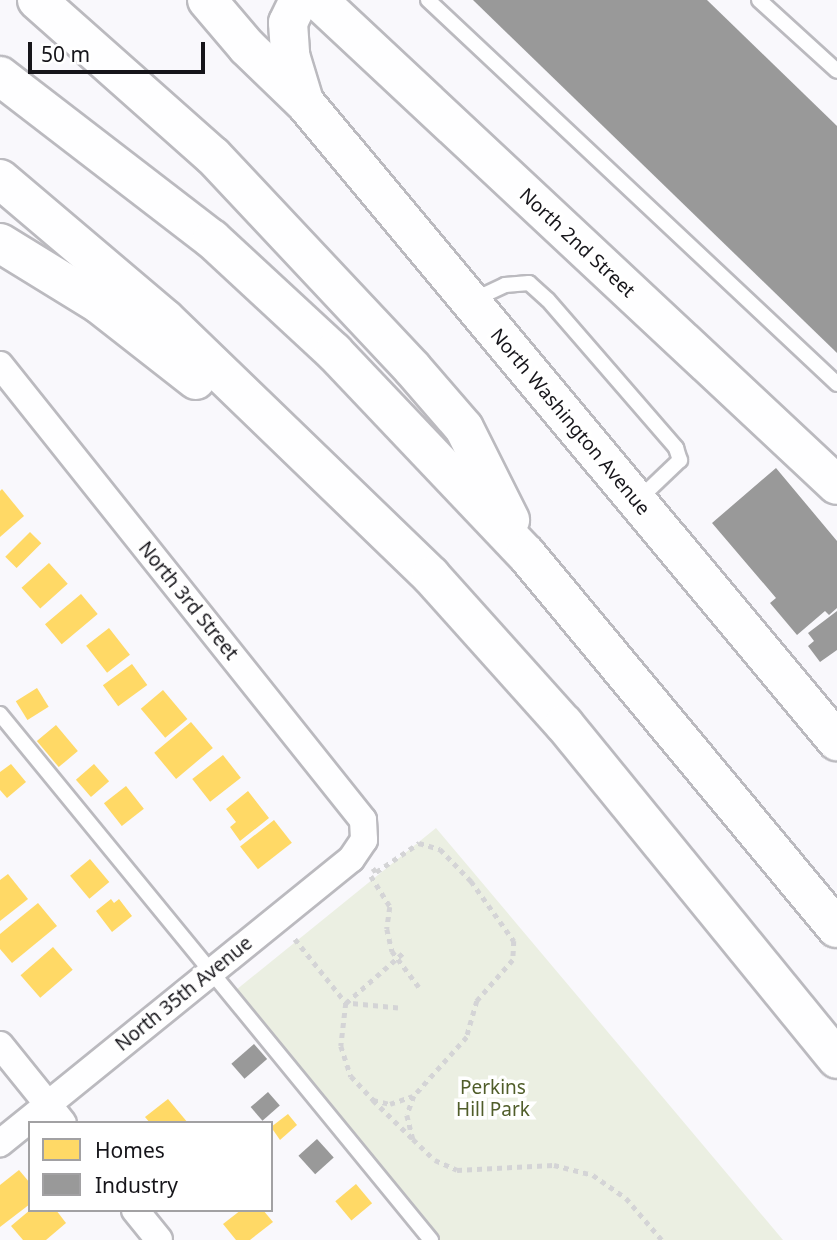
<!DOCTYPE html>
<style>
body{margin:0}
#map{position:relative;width:837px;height:1240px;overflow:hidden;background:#f9f8fc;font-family:"Noto Sans",sans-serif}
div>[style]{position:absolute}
.green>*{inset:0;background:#ebefe2}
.homes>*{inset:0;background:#ffd966;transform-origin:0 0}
.industry>*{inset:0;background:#999;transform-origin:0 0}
.path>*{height:4.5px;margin-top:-2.25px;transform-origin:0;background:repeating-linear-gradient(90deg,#d4d4d6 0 5px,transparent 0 10px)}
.roads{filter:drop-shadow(2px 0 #bbbabf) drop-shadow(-2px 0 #bbbabf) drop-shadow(0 2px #bbbabf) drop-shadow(0 -2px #bbbabf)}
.lane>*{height:14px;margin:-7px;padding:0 7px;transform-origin:7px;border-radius:7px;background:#fefeff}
.street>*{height:26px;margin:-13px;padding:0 13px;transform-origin:13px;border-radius:13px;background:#fefeff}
.secondary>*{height:38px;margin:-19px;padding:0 19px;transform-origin:19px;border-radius:19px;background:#fefeff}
.highway>*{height:38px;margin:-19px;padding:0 19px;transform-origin:19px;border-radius:19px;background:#fefeff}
span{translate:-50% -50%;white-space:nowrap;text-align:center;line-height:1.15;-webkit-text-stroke:7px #fff;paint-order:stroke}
.street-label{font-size:19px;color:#16151a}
.park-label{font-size:19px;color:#505d2a}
.legend{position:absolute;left:28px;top:1121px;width:245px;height:91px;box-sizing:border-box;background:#fff;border:2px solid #a2a1a3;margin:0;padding:9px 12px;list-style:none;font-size:21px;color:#16151a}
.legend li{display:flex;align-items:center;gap:14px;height:35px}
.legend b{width:35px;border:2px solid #a2a1a3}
.scale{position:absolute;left:28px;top:42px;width:177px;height:32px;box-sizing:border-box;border:4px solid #16151a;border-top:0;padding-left:9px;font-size:21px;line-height:24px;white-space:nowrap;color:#16151a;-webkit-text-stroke:5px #fff;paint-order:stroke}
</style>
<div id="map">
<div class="green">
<div style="clip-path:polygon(436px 828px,783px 1240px,440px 1240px,236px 990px)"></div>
</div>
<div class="homes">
<div style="clip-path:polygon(2px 489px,24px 516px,0 537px,0 491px)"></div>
<div style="left:30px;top:532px;width:16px;height:35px;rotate:45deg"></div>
<div style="left:49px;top:563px;width:28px;height:37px;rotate:48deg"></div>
<div style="left:81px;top:594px;width:26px;height:47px;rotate:50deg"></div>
<div style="left:109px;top:628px;width:34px;height:29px;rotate:52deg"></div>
<div style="left:132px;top:664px;width:26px;height:36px;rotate:54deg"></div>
<div style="left:37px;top:688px;width:22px;height:25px;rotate:58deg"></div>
<div style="left:163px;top:690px;width:38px;height:29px;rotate:50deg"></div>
<div style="left:191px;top:722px;width:34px;height:48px;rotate:50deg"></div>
<div style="left:56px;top:725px;width:34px;height:25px;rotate:50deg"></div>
<div style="left:223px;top:755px;width:29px;height:39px;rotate:52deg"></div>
<div style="clip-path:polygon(11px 764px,26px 782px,7px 798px,0 790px,0 772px)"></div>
<div style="left:94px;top:764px;width:23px;height:24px;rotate:49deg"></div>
<div style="left:126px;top:786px;width:29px;height:28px;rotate:52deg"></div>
<div style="clip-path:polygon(248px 791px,269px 818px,240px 841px,230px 827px,236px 822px,226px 809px)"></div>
<div style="left:274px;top:820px;width:29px;height:43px;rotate:52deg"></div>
<div style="left:90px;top:859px;width:30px;height:26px;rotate:50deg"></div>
<div style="clip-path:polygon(8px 874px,28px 899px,0 921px,0 880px)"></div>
<div style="clip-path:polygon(111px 899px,114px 903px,119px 899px,132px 916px,112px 932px,96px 911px)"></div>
<div style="clip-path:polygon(38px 903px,57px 926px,12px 963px,0 949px,0 934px)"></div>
<div style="left:53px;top:947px;width:30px;height:43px;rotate:49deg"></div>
<div style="clip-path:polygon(168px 1099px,188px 1123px,150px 1123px,145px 1117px)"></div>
<div style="clip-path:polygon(288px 1114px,297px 1125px,280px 1140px,271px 1127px)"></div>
<div style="clip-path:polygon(19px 1170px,30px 1183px,30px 1204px,0 1227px,0 1185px)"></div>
<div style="left:356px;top:1184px;width:25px;height:27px;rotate:50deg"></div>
<div style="clip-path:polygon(30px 1210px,56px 1210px,66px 1223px,46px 1240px,23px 1240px,11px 1226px)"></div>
<div style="clip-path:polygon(241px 1210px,263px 1210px,273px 1222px,250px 1240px,236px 1240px,223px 1224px)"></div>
</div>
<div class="industry">
<div style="clip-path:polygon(473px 0,707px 0,837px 126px,837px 353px)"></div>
<div style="clip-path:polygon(776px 468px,837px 541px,837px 608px,829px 615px,825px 611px,797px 635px,770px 603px,776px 598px,712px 523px)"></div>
<div style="clip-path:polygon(837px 611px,837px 650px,820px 662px,808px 646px,814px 641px,808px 633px)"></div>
<div style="left:254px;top:1044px;width:20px;height:30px;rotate:49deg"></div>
<div style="left:268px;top:1092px;width:18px;height:23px;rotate:49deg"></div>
<div style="left:317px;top:1139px;width:25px;height:25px;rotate:48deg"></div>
</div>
<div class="path">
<div style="left:373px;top:868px;width:5px;rotate:53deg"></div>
<div style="left:376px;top:872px;width:52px;rotate:-34deg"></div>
<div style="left:419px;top:843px;width:22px;rotate:16deg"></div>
<div style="left:440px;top:849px;width:45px;rotate:45.9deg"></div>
<div style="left:471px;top:881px;width:74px;rotate:54.4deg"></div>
<div style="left:514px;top:941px;width:19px;rotate:93deg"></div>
<div style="left:513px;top:960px;width:55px;rotate:131.3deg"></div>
<div style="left:477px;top:1001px;width:37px;rotate:106deg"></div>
<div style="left:467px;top:1037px;width:79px;rotate:131.9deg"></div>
<div style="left:414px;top:1096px;width:20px;rotate:110deg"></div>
<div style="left:407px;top:1115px;width:25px;rotate:76deg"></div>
<div style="left:413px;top:1139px;width:30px;rotate:44deg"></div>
<div style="left:435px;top:1160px;width:24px;rotate:24deg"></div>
<div style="left:457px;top:1170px;width:97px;rotate:-3deg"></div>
<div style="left:554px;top:1165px;width:40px;rotate:14.4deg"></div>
<div style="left:593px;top:1175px;width:40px;rotate:34.9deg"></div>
<div style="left:626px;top:1198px;width:55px;rotate:49.4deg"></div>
<div style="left:371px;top:876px;width:36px;rotate:58deg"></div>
<div style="left:390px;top:907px;width:22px;rotate:98deg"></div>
<div style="left:387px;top:929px;width:23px;rotate:77deg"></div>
<div style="left:392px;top:951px;width:45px;rotate:53.1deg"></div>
<div style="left:295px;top:939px;width:82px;rotate:51.4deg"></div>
<div style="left:346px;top:1003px;width:43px;rotate:96.6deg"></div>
<div style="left:341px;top:1046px;width:32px;rotate:72deg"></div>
<div style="left:351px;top:1076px;width:33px;rotate:47deg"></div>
<div style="left:373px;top:1100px;width:17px;rotate:13deg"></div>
<div style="left:390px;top:1104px;width:24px;rotate:-19deg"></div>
<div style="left:398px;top:1008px;width:52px;rotate:-174.5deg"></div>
<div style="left:346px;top:1003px;width:77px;rotate:-41.3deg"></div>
<div style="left:373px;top:1100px;width:54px;rotate:44.3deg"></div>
</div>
<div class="roads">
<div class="lane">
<div style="left:428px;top:0;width:561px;rotate:43.19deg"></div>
<div style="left:759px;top:0;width:105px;rotate:42.3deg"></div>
<div style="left:471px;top:301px;width:38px;rotate:-25deg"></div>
<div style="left:505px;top:285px;width:24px;rotate:-5deg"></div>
<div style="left:529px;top:283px;width:25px;rotate:42deg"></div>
<div style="left:548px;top:300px;width:196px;rotate:49.1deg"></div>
<div style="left:676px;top:448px;width:13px;rotate:72deg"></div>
<div style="left:680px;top:460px;width:58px;rotate:136.4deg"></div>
<div style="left:0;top:714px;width:680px;rotate:50.67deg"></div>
</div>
<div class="street">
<div style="left:0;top:365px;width:582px;rotate:51.42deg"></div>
<div style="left:363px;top:820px;width:20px;rotate:87deg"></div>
<div style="left:364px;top:840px;width:23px;rotate:124deg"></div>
<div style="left:351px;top:859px;width:452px;rotate:141deg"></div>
<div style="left:0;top:1045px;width:100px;rotate:51.1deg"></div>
<div style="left:135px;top:1210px;width:38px;rotate:51deg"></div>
</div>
<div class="secondary">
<div style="left:207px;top:0;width:62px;rotate:49.6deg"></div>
<div style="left:247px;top:47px;width:81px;rotate:44deg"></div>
<div style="left:305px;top:103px;width:831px;rotate:50.18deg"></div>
<div style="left:299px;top:0;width:25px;rotate:116deg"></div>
<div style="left:288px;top:23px;width:32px;rotate:86deg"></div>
<div style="left:290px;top:55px;width:48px;rotate:73.1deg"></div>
<div style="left:318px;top:0;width:710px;rotate:43.06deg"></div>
</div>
<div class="highway">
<div style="left:37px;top:0;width:235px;rotate:41.6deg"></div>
<div style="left:213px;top:156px;width:291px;rotate:46.8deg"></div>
<div style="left:412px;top:368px;width:79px;rotate:49.1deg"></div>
<div style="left:464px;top:428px;width:103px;rotate:63.4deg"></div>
<div style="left:0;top:76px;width:267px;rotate:37.6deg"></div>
<div style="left:212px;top:239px;width:166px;rotate:42.8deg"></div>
<div style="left:334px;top:352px;width:279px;rotate:46.5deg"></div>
<div style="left:526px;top:554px;width:486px;rotate:50.3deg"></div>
<div style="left:0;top:179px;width:216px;rotate:40.3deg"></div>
<div style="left:165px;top:319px;width:370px;rotate:44deg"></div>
<div style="left:431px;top:576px;width:199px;rotate:48.1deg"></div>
<div style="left:564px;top:724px;width:432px;rotate:50.8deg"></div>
<div style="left:0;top:243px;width:116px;rotate:31.6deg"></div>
<div style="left:99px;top:304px;width:123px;rotate:38.1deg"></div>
</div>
</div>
<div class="street-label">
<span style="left:577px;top:243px;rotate:43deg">North 2nd Street</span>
<span style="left:570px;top:422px;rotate:50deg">North Washington Avenue</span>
<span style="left:188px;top:601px;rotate:51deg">North 3rd Street</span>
<span style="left:184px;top:994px;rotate:-39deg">North 35th Avenue</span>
</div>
<div class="park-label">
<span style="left:493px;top:1099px">Perkins<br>Hill Park</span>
</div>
<ul class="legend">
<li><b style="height:19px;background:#ffd966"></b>Homes</li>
<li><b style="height:19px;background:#999"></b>Industry</li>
</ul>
<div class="scale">50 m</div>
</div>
